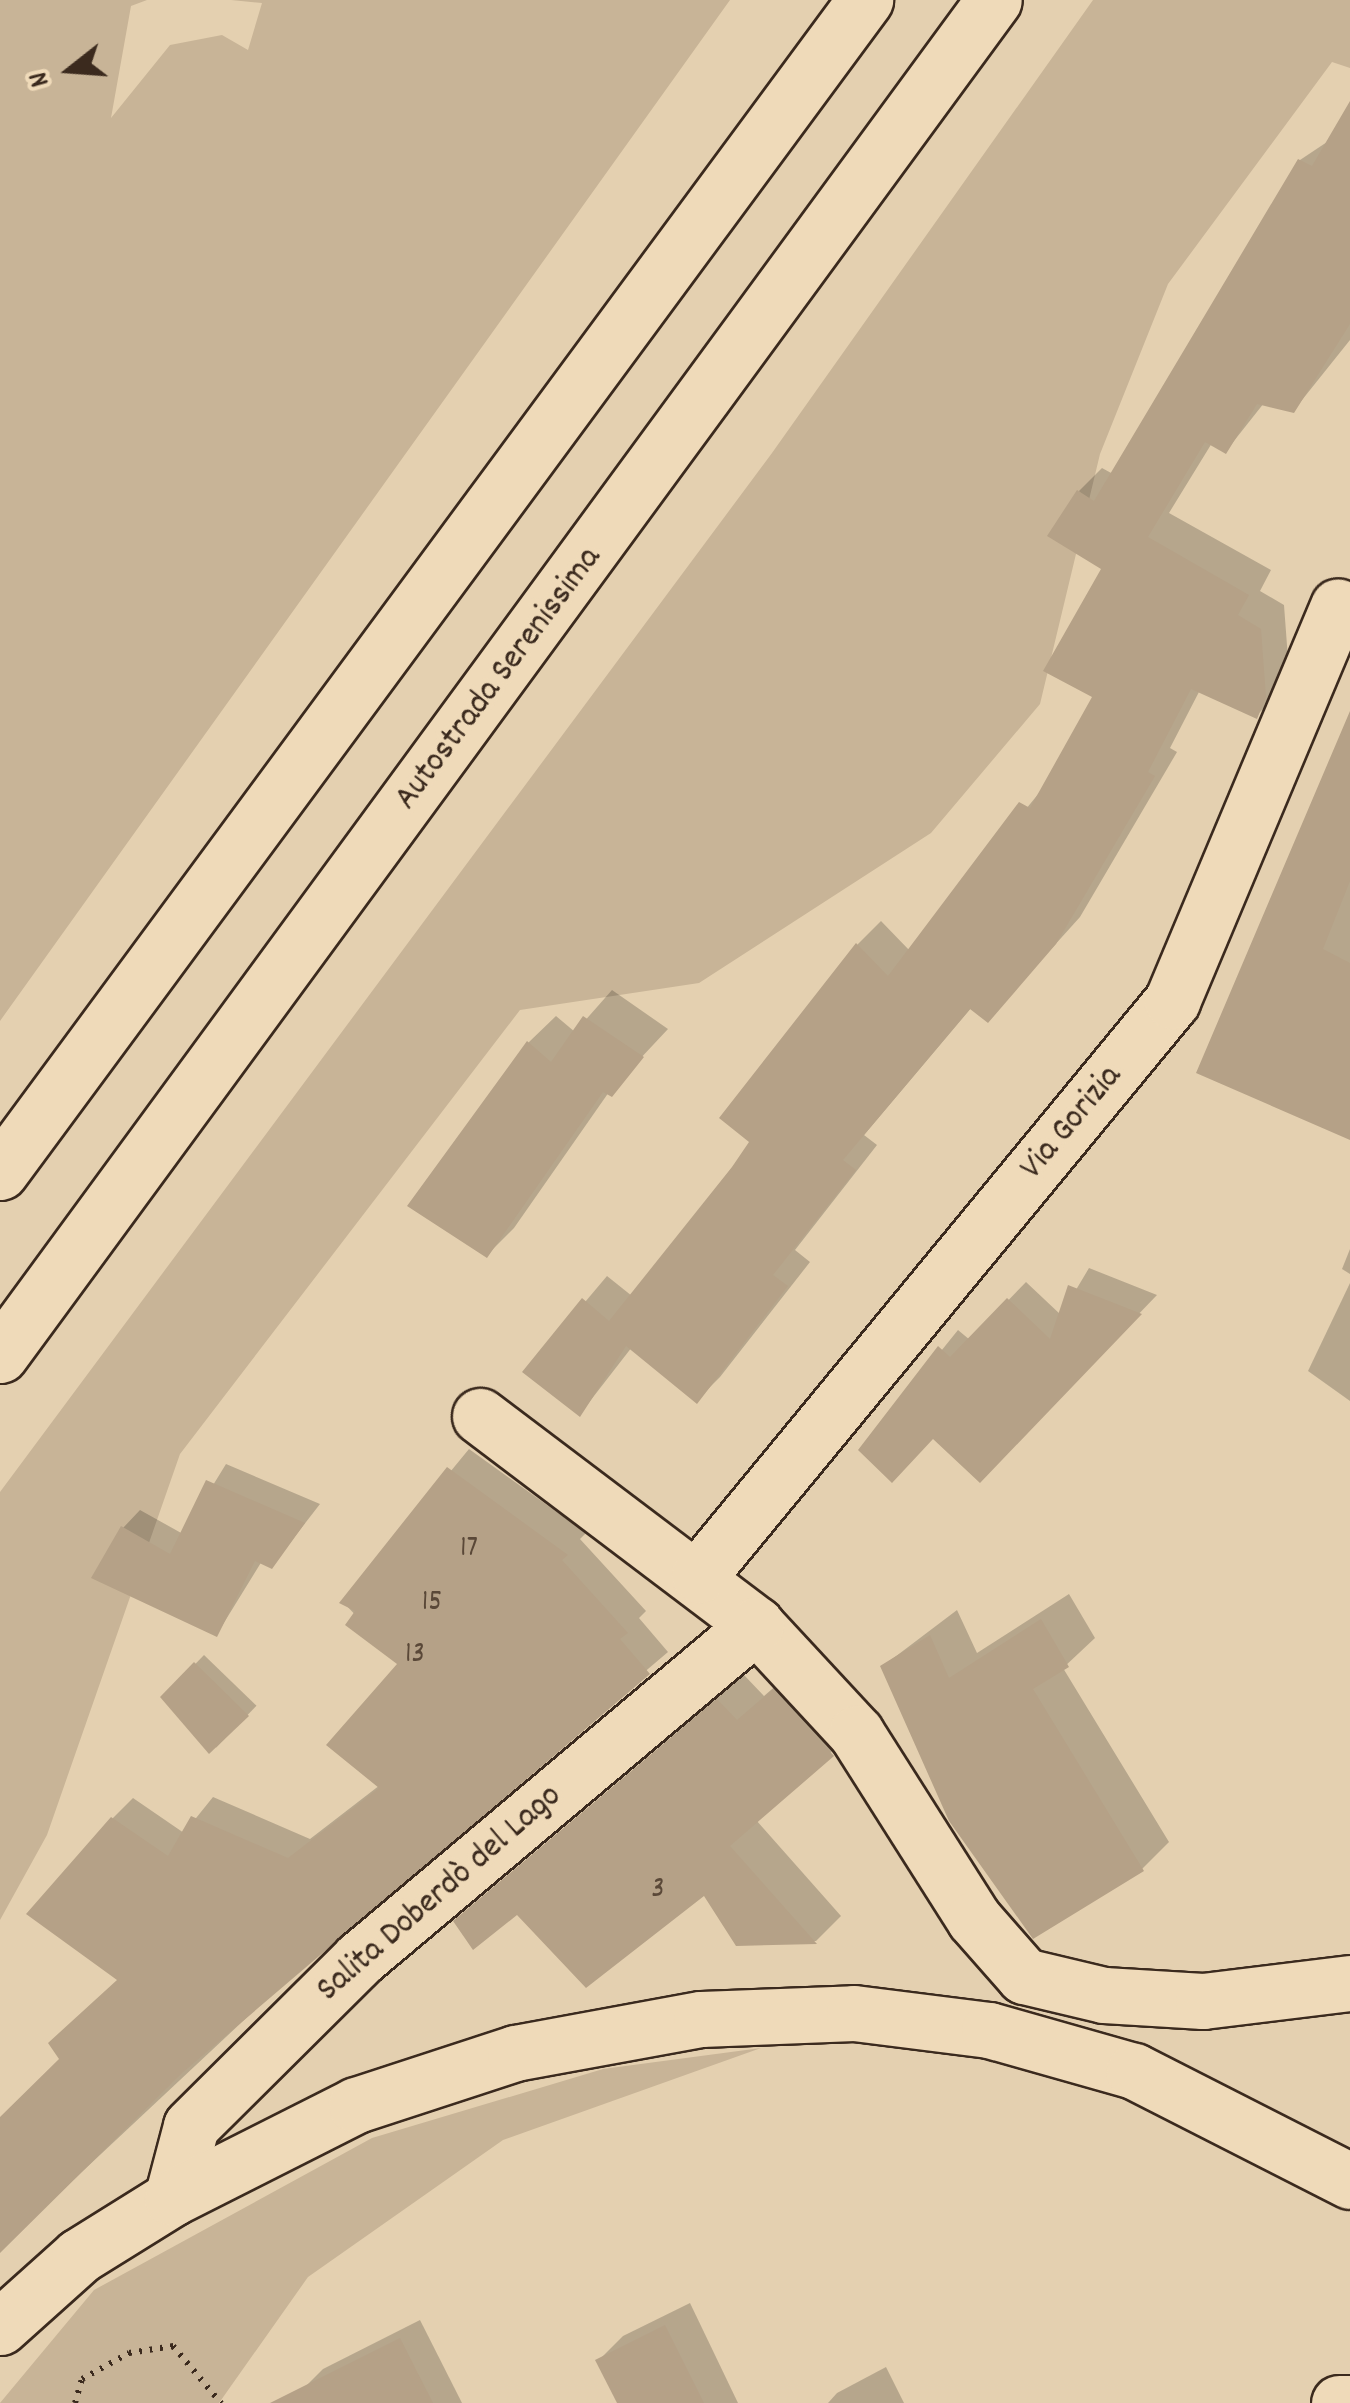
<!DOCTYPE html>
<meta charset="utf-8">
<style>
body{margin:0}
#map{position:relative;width:1350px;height:2403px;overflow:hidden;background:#e4d0b0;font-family:Dekko,sans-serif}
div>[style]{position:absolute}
.green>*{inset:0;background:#c8b497}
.shadow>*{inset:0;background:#0003;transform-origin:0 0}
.building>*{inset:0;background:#b5a187}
.path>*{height:6px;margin-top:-3px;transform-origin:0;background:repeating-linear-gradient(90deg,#3b2a1e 0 2.5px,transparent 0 10.5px)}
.roads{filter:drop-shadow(2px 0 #3b2a1e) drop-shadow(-2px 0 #3b2a1e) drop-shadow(0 2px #3b2a1e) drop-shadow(0 -2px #3b2a1e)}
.minor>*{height:55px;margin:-27.5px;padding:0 27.5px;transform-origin:27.5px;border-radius:27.5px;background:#efdab9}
.highway>*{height:55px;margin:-27.5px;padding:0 27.5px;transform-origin:27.5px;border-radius:27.5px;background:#efdab9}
span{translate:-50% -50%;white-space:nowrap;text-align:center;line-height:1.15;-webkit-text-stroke:10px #efdab9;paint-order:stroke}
.number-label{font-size:30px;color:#5a4838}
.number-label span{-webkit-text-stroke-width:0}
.street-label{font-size:35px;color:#3b2a1e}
.north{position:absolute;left:20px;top:20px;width:100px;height:100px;-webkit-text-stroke:8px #efdab9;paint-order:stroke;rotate:253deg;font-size:28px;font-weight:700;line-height:40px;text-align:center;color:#3b2a1e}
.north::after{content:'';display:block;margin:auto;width:35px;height:45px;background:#3b2a1e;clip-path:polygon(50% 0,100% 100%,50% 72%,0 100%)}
</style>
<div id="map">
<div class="green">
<div style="clip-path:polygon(0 0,147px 0,131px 6px,111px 118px,170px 45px,222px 35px,248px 50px,262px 3px,231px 0,730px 0,0 1021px)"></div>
<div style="clip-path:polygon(1093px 0,1350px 0,1350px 68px,1332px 62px,1168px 284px,1100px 454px,1040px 704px,931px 833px,699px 983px,520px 1010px,180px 1454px,47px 1835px,0 1920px,0 1492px,772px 453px)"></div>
<div style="clip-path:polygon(761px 2048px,503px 2140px,308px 2277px,219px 2403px,0 2403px,94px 2290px,372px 2138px,603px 2069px)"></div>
</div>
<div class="shadow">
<div style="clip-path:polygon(1350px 106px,1350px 340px,1294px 410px,1264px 403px,1226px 451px,1212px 443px,1169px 513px,1271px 570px,1260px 591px,1284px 605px,1289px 672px,1280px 692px,1256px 716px,1200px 690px,1170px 748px,1177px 752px,1080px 917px,988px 1019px,972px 1007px,864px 1135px,877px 1145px,795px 1250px,810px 1262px,720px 1377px,696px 1401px,632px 1347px,580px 1414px,526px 1372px,607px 1276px,632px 1296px,752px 1142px,723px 1117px,858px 944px,881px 921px,910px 951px,1048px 782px,1096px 696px,1105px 568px,1079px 491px,1102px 468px,1113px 474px,1300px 160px,1330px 140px)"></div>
<div style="clip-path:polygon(1350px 748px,1350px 1136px,1200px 1071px)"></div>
<div style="clip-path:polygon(612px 990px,668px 1029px,609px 1092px,514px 1228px,487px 1255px,411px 1205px,529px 1042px,556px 1016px,575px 1032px)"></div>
<div style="clip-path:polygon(1350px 1249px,1350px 1274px,1342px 1269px)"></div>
<div style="clip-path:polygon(1089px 1268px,1157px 1295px,980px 1479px,933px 1436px,862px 1449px,958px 1330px,970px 1340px,1026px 1282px,1061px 1315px)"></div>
<div style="clip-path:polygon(1350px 1283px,1350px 1401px,1308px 1371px)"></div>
<div style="clip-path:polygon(469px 1449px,586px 1533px,580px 1539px,646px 1611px,639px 1618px,668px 1652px,337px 1933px,6px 2243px,0 2122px,62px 2059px,120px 1979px,113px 1818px,133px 1798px,184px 1833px,213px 1797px,310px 1839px,380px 1785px,401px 1663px,343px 1602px)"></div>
<div style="clip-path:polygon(226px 1464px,320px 1504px,272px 1566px,262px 1561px,217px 1634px,123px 1528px,140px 1510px,183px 1534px)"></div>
<div style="clip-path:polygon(1069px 1594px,1095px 1638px,1063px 1668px,1169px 1842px,1142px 1869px,883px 1666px,957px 1610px,977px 1653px)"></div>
<div style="left:204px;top:1655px;width:73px;height:58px;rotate:44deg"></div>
<div style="clip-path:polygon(800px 1665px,858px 1728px,756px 1820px,841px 1916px,816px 1941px,737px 1944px,705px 1892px,456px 1921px,744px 1675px,764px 1696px)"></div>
<div style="clip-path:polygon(690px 2303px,738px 2403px,620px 2403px,598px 2361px,623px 2336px)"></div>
<div style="clip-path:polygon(420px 2320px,462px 2403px,311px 2403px,304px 2388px,323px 2369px)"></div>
<div style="clip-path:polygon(886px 2367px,904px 2403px,828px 2403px,837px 2393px)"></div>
</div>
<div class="building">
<div style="clip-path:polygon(1350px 101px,1350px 324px,1294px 413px,1257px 404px,1226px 454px,1205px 442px,1148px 537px,1249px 595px,1238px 615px,1261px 629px,1266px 697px,1257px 719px,1191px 689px,1148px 772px,1155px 776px,1056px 944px,988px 1023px,970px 1009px,843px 1160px,856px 1170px,773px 1275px,788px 1286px,697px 1404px,626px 1346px,580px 1417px,522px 1372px,582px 1298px,609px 1321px,732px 1167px,749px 1142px,719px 1118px,856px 943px,888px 976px,1019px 802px,1030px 808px,1092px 697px,1043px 671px,1101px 569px,1047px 536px,1077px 490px,1094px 501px,1298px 159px,1312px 166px)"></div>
<div style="clip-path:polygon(1350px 711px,1350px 881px,1323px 949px,1350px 963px,1350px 1140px,1196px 1073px)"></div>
<div style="clip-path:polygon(583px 1016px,644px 1057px,612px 1097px,603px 1092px,487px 1258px,407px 1206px,527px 1041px,551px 1062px)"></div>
<div style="clip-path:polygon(1068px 1285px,1142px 1314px,980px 1483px,933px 1439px,892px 1483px,858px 1450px,938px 1346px,950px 1357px,1007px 1298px,1050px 1339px)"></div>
<div style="clip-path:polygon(447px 1467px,568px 1555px,562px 1560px,628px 1633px,620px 1639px,650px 1674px,182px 2073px,0 2253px,0 2117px,59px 2059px,48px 2043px,117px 1980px,26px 1914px,111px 1817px,168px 1856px,191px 1816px,288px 1858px,379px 1788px,326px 1745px,397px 1664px,345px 1625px,355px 1611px,339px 1603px)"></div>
<div style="clip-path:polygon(206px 1480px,305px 1523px,272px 1569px,255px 1561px,217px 1637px,91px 1578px,121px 1526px,170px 1554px)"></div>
<div style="clip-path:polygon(1041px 1619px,1069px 1667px,1033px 1689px,1144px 1871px,1033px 1939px,949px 1821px,880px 1666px,930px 1635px,949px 1678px)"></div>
<div style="clip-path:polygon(194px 1662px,249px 1716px,209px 1754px,160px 1697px)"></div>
<div style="clip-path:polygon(773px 1689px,834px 1756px,730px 1846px,817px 1944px,736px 1946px,704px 1896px,586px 1988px,517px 1915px,473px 1950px,453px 1921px,717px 1699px,737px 1720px)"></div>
<div style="clip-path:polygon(665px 2325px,704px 2403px,617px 2403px,595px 2360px)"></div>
<div style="clip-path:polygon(400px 2338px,433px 2403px,270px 2403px)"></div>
</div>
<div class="path">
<div style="left:75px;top:2403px;width:25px;rotate:-74deg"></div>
<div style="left:82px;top:2379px;width:54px;rotate:-29deg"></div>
<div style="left:129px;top:2353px;width:45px;rotate:-9deg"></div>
<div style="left:173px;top:2346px;width:75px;rotate:49.9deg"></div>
</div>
<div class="roads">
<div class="minor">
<div style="left:480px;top:1416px;width:346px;rotate:37.1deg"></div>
<div style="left:756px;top:1625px;width:147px;rotate:47.2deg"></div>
<div style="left:856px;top:1733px;width:220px;rotate:57.6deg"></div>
<div style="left:974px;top:1919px;width:76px;rotate:48.7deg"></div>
<div style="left:1024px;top:1976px;width:82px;rotate:13.4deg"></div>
<div style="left:1104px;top:1995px;width:99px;rotate:3.5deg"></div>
<div style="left:1203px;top:2001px;width:148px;rotate:-7deg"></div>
<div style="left:699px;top:1575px;width:744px;rotate:-50.51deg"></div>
<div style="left:1172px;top:1001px;width:428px;rotate:-67.2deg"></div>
<div style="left:172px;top:2198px;width:74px;rotate:-75.2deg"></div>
<div style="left:191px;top:2126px;width:237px;rotate:-44.8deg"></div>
<div style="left:359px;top:1959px;width:519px;rotate:-40.07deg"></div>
<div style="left:0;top:2327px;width:106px;rotate:-41.9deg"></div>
<div style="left:79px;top:2256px;width:110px;rotate:-31.9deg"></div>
<div style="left:172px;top:2198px;width:206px;rotate:-26.8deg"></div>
<div style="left:356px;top:2105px;width:167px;rotate:-18.1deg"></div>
<div style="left:515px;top:2053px;width:189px;rotate:-10.4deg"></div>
<div style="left:701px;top:2019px;width:153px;rotate:-2.2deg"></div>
<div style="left:854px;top:2013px;width:136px;rotate:7.2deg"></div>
<div style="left:989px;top:2030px;width:151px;rotate:15.8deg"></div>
<div style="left:1134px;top:2071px;width:242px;rotate:27deg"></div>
<div style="left:1339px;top:2403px;width:10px"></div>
</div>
<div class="highway">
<div style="left:0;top:1172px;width:1457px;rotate:-53.57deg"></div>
<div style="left:0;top:1355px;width:1680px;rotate:-53.74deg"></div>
</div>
</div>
<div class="number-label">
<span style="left:469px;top:1550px">17</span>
<span style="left:432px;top:1604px">15</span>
<span style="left:415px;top:1656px">13</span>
<span style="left:658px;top:1891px">3</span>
</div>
<div class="street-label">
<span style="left:499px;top:679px;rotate:-53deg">Autostrada Serenissima</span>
<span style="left:1072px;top:1123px;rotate:-50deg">Via Gorizia</span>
<span style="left:440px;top:1894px;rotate:-41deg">Salita Doberdò del Lago</span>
</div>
<div class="north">N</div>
</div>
